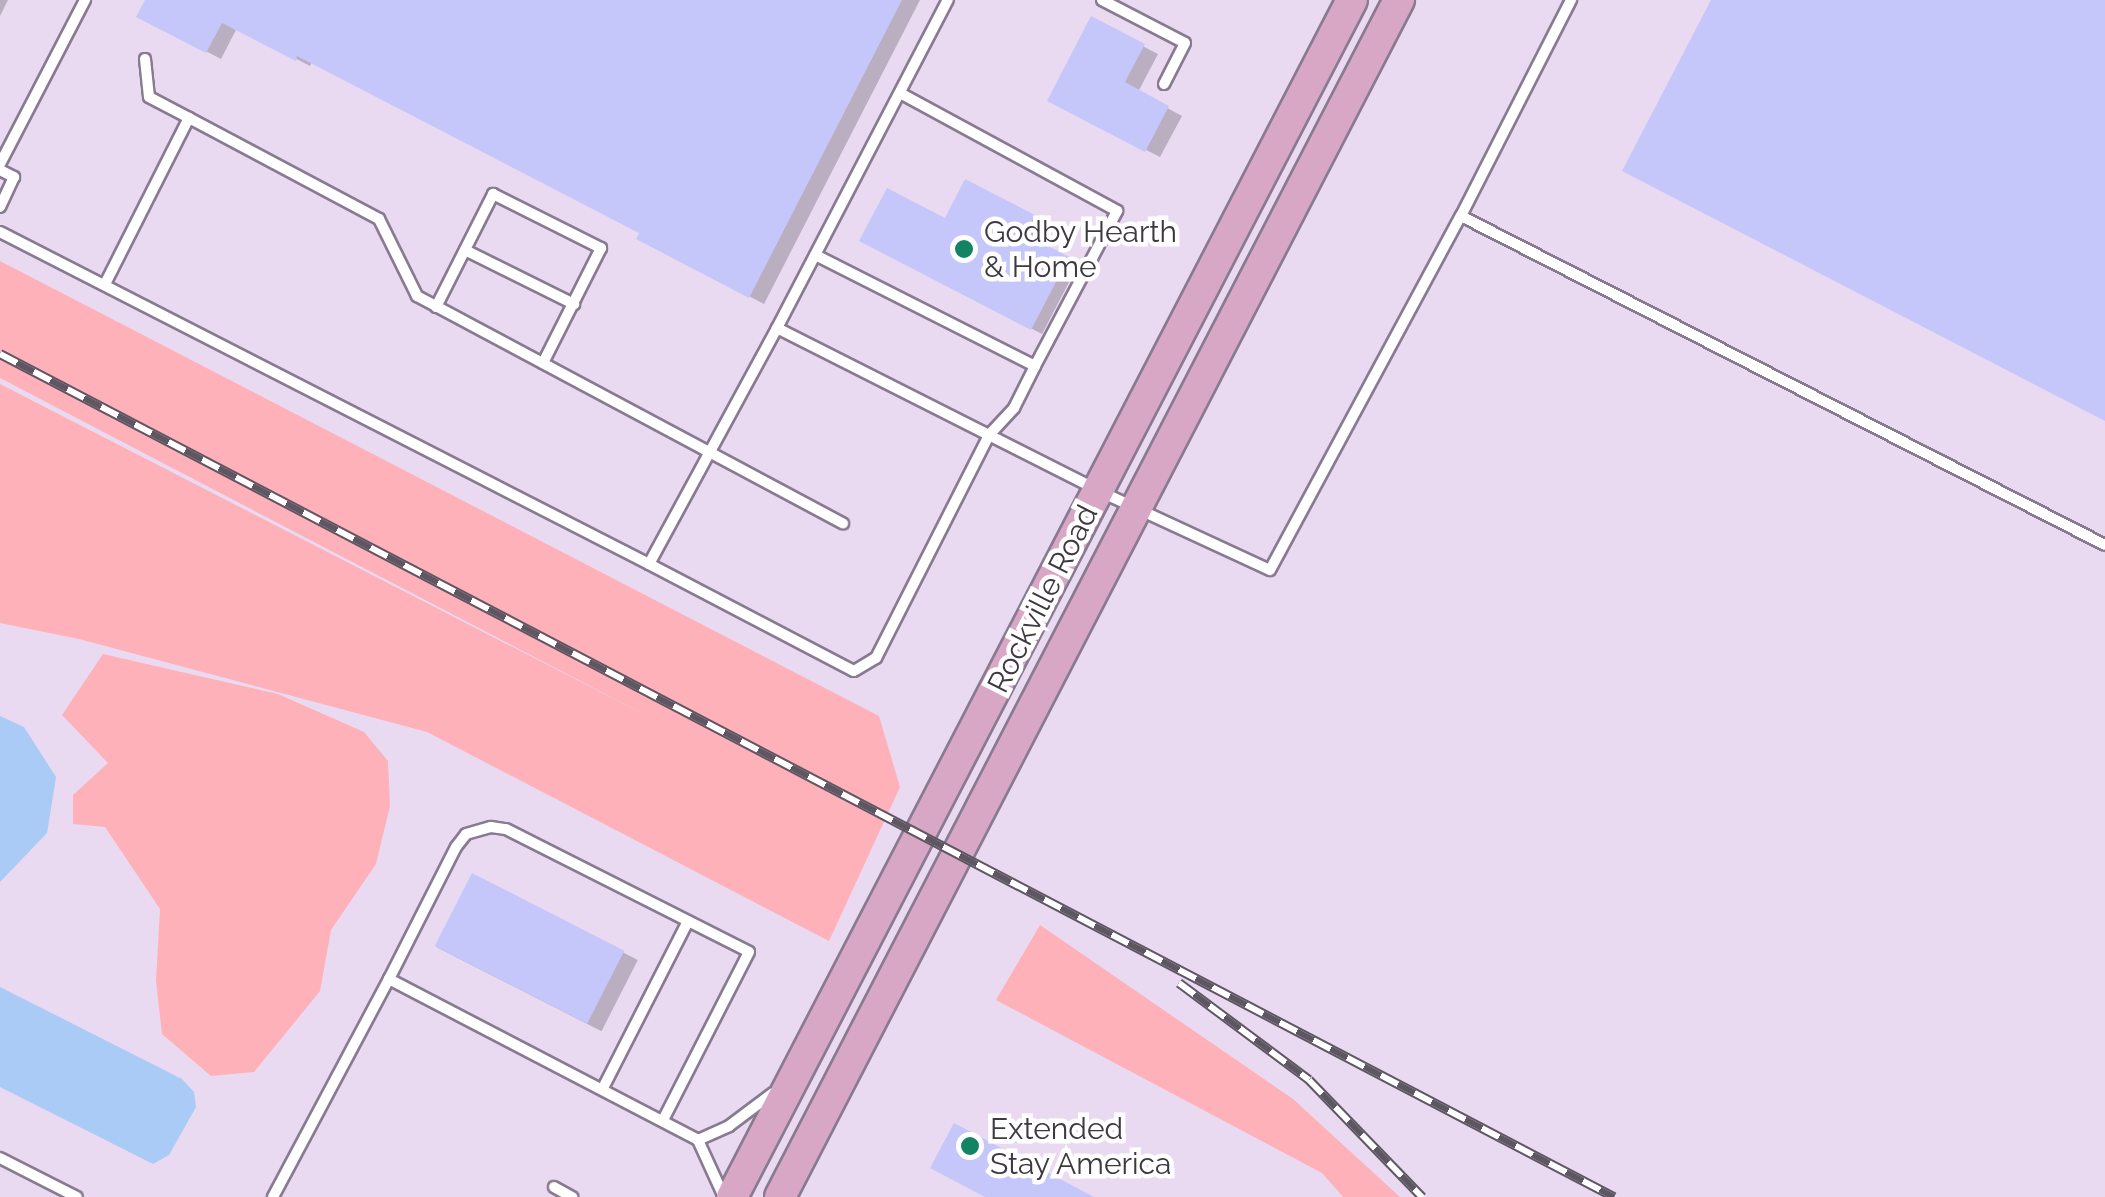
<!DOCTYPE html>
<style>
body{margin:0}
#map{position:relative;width:2105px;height:1197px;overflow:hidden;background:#e9daf2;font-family:Raleway,sans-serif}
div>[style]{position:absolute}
.green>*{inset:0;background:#feb1b9}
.water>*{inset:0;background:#a9cbf6}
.shadow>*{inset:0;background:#0003;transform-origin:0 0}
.building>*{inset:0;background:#c5c6f9;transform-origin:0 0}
.roads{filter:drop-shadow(2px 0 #887a90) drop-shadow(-2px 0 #887a90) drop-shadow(0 2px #887a90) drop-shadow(0 -2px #887a90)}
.service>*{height:10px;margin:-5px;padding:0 5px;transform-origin:5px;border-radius:5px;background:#fff}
.primary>*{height:30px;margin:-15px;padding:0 15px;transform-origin:15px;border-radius:15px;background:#d7a7c5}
.rail>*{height:10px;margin-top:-5px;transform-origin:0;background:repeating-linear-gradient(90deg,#fff 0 19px,#5e5763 0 38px);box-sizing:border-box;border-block:2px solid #5e5763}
.dots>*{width:28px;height:28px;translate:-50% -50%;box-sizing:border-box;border:5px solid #fff;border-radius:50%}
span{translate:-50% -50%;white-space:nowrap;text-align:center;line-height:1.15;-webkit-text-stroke:9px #fff;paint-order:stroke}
.poi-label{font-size:30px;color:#3e3841}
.left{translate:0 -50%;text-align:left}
.street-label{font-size:30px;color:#3e3841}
</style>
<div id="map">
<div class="green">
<div style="clip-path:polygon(0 261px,879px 716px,900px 787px,829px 941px,427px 732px,79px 639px,0 623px,0 384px,653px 719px,0 378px)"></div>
<div style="clip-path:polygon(103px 654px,278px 694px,364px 732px,388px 761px,390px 806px,376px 864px,331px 930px,320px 991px,254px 1072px,211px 1076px,162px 1034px,156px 981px,160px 909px,105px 827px,73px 824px,73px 795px,108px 763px,62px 715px)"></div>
<div style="clip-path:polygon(1040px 925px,1293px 1099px,1400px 1197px,1343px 1197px,1322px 1173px,996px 1000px)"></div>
</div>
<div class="water">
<div style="clip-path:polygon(0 716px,24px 727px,56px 777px,47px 833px,0 882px)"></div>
<div style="clip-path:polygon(0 987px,182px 1079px,194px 1092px,196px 1107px,169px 1155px,153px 1164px,0 1087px)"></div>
</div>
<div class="shadow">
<div style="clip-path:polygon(0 0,8px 0,0 16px)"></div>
<div style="clip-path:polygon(148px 0,920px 0,764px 304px,653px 246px,642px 233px,312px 62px,310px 66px,237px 28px,221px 59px,154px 24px)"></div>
<div style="clip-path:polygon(1092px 20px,1158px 54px,1138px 92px,1182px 116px,1160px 157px,1064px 108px)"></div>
<div style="clip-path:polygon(1034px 217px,1044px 223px,1034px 242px,1078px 265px,1042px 334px,873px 246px,946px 221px)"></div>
<div style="left:473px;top:876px;width:185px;height:80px;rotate:27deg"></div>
</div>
<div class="building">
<div style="clip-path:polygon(145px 0,902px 0,749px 298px,636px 239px,639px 233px,297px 56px,296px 61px,222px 23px,206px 53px,136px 17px)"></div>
<div style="clip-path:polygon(1711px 0,2105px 0,2105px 421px,1622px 171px)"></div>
<div style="clip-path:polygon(1091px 16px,1145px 44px,1125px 82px,1169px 106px,1145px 152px,1047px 101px)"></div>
<div style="clip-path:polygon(965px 179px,1035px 215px,1025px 234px,1069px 257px,1031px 330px,859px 241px,887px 188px,945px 218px)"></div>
<div style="left:472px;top:873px;width:171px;height:82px;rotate:27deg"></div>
<div style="clip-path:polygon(954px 1123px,1094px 1197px,985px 1197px,930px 1168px)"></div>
</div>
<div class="roads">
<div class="service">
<div style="left:1102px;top:0;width:93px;rotate:27.4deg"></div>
<div style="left:1185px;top:43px;width:46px;rotate:117.1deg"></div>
<div style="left:1571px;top:0;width:242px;rotate:117deg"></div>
<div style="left:1461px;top:216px;width:723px;rotate:27.06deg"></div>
<div style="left:145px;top:59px;width:38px;rotate:84deg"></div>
<div style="left:149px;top:97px;width:45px;rotate:27.7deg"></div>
<div style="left:900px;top:93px;width:247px;rotate:28.5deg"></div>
<div style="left:1117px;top:211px;width:175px;rotate:117.9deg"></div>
<div style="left:0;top:164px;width:185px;rotate:-62.6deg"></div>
<div style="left:0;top:170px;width:16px;rotate:27deg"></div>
<div style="left:14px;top:177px;width:33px;rotate:115deg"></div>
<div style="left:0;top:232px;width:729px;rotate:27.09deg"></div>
<div style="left:649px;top:564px;width:268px;rotate:-61.5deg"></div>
<div style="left:777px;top:328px;width:361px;rotate:26.8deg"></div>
<div style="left:1099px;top:491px;width:188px;rotate:24.8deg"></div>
<div style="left:1270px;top:570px;width:402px;rotate:-61.7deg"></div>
<div style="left:465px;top:250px;width:122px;rotate:26.4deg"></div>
<div style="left:105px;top:284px;width:186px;rotate:-63.2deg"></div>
<div style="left:189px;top:118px;width:215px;rotate:28deg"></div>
<div style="left:379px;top:219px;width:86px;rotate:63.7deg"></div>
<div style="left:417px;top:296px;width:483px;rotate:28.1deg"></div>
<div style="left:436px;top:307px;width:127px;rotate:-63.2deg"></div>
<div style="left:493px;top:194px;width:121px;rotate:26.6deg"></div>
<div style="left:601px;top:248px;width:129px;rotate:116.8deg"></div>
<div style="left:777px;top:328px;width:370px;rotate:-62.5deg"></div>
<div style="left:649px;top:564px;width:231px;rotate:27.6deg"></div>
<div style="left:854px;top:671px;width:26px;rotate:-31deg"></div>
<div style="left:876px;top:658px;width:250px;rotate:-63.1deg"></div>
<div style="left:989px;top:435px;width:37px;rotate:-47deg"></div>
<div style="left:1014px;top:408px;width:47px;rotate:-63.4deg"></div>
<div style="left:1035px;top:366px;width:246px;rotate:-153.2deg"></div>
<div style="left:389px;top:979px;width:148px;rotate:-63.1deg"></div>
<div style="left:456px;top:847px;width:16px;rotate:-52deg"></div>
<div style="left:466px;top:834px;width:26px;rotate:-16deg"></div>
<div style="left:491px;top:827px;width:15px;rotate:8deg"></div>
<div style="left:506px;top:829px;width:272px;rotate:26.8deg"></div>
<div style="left:749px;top:952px;width:189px;rotate:117.1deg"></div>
<div style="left:603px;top:1088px;width:187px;rotate:-63deg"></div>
<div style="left:698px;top:1140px;width:34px;rotate:-24deg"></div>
<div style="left:729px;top:1126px;width:55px;rotate:-36.9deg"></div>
<div style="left:0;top:1158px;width:86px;rotate:26.9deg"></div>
<div style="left:554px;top:1187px;width:21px;rotate:29deg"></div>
<div style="left:273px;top:1197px;width:247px;rotate:-62deg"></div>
<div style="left:389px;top:979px;width:348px;rotate:27.5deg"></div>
<div style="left:698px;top:1140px;width:63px;rotate:65.5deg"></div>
</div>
<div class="primary">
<div style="left:732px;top:1197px;width:1348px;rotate:-62.62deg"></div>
<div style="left:780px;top:1197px;width:1348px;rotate:-62.66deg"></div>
</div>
</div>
<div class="rail">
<div style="left:0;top:354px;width:1821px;rotate:27.58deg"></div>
<div style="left:1179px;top:983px;width:162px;rotate:36.7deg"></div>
<div style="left:1309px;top:1080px;width:163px;rotate:46deg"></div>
</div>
<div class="dots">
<div style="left:964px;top:249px;background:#138463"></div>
<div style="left:970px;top:1146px;background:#138463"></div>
</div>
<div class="poi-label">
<span class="left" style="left:984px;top:249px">Godby Hearth<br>&amp; Home</span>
<span class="left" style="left:990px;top:1146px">Extended<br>Stay America</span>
</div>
<div class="street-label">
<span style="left:1043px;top:599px;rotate:-63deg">Rockville Road</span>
</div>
</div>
